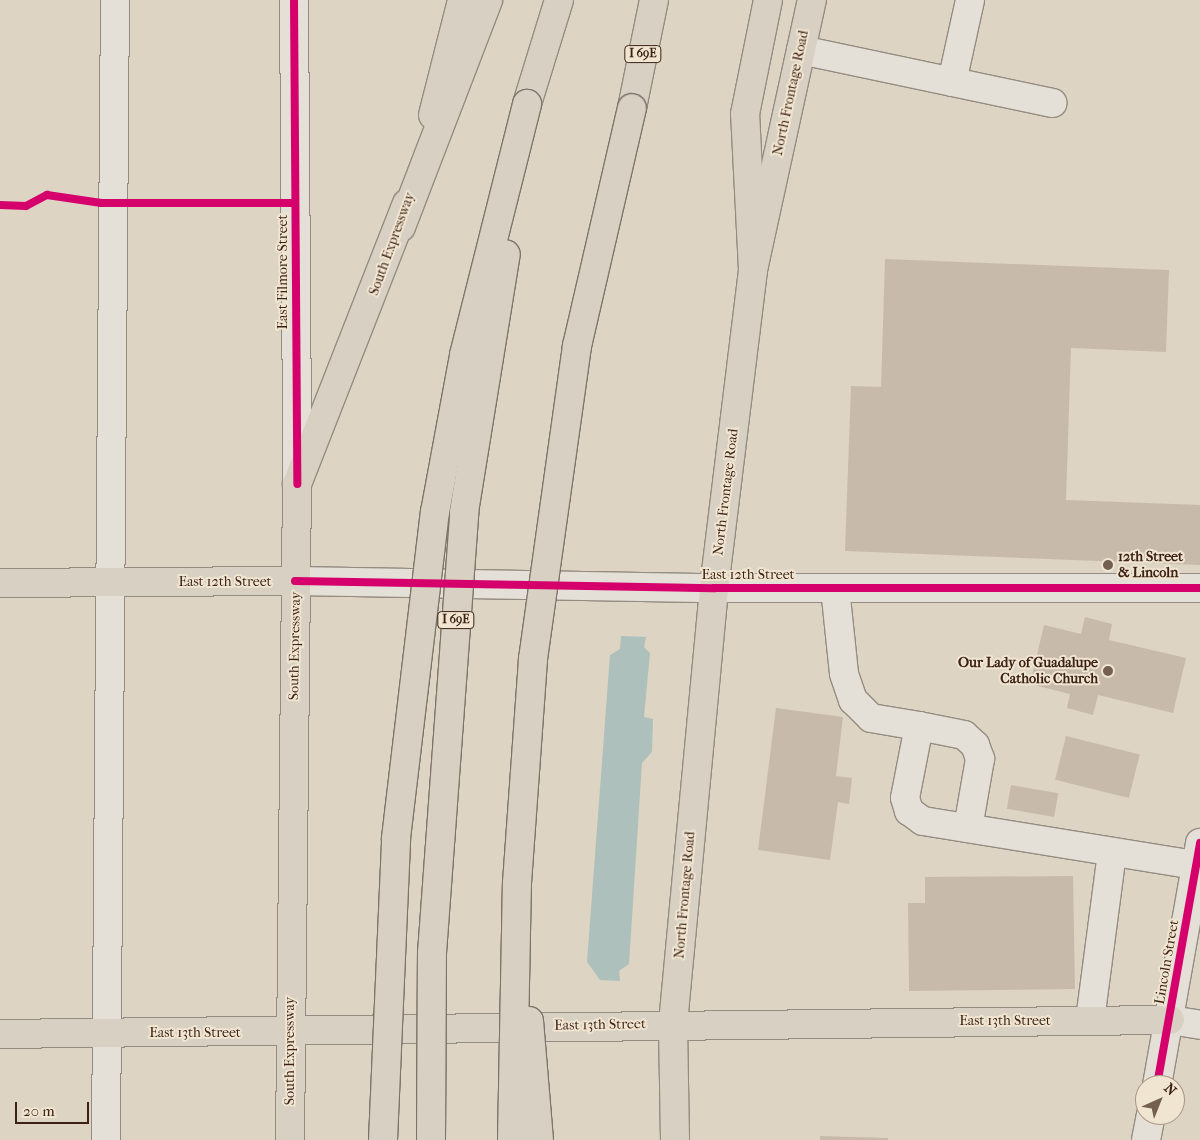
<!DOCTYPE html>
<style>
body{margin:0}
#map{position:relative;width:1200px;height:1140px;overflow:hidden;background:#ddd4c3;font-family:"IM FELL French Canon",serif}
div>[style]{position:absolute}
.water>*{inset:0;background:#adc0bb}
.building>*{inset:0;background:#c8baab;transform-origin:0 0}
.roads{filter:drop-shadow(1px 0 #948c81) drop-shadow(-1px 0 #948c81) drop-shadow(0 1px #948c81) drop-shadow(0 -1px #948c81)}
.minor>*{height:28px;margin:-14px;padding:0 14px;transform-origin:14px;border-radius:14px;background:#e5e0d7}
.major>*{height:28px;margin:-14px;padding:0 14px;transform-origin:14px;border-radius:14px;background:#d8d1c3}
.highway>*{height:28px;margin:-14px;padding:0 14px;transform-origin:14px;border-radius:14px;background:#d8d1c3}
.bridges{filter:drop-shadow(1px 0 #7d746a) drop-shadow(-1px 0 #7d746a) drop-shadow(0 1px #7d746a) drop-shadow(0 -1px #7d746a)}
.highway-bridge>*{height:28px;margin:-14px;padding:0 14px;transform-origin:14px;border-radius:14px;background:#d8d1c3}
.cycleway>*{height:8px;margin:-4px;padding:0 4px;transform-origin:4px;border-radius:4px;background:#d6006c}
.dots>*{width:14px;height:14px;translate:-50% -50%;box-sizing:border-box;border:2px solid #f0e5d1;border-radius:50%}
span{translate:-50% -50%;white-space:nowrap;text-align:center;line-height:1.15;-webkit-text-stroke:4px #f0e5d1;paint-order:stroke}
.shield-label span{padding:1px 4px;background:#f0e5d1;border:1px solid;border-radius:4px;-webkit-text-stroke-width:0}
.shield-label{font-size:12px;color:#3c2114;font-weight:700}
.street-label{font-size:14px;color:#3c2114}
.poi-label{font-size:14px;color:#3c2114;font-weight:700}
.left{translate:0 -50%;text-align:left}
.right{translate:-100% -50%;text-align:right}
.north{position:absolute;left:1135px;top:1075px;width:50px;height:50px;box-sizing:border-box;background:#f0e5d1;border:1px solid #a89785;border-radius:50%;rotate:44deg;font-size:14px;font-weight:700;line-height:20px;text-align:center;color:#3c2114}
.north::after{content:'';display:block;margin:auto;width:18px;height:22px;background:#746051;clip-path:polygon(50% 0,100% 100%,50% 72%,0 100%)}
.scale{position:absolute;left:15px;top:1102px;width:74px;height:22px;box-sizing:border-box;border:2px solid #3c2114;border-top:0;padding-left:6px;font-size:15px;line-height:18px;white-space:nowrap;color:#3c2114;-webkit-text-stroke:4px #f0e5d1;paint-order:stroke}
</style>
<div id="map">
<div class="water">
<div style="clip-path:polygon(621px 636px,646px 637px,644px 647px,650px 653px,644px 717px,653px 719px,652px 752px,642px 763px,629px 964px,619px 971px,620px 981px,600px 980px,587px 962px,610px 655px,620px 649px)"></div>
</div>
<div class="building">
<div style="clip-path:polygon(885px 259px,1169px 270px,1166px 352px,1071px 348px,1066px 500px,1200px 505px,1200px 565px,845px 551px,851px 386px,881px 387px)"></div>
<div style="clip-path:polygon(1085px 617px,1112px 624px,1109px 640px,1186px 658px,1173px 713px,1098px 695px,1093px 715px,1067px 708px,1070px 694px,1030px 684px,1044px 625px,1081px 634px)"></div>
<div style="clip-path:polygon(776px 708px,843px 717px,836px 776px,852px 778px,849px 804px,838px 802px,830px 860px,758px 850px)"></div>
<div style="left:1066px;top:736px;width:76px;height:45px;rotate:14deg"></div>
<div style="left:1011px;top:785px;width:48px;height:24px;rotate:10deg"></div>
<div style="clip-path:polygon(1073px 876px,1075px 989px,909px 991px,908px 903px,925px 903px,925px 877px)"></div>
<div style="clip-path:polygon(820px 1136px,888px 1138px,888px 1140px,820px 1140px)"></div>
</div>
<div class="roads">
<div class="minor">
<div style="left:294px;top:0;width:483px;rotate:89.6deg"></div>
<div style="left:801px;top:50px;width:257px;rotate:11.9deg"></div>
<div style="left:952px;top:82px;width:84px;rotate:-77.6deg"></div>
<div style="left:295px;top:581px;width:419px;rotate:1deg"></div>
<div style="left:714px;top:588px;width:486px"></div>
<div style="left:835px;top:588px;width:86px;rotate:84deg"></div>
<div style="left:844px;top:674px;width:28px;rotate:71deg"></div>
<div style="left:853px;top:700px;width:25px;rotate:45deg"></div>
<div style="left:871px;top:718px;width:49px;rotate:9.5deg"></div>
<div style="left:919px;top:726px;width:73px;rotate:101deg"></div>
<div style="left:905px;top:798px;width:14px;rotate:73deg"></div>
<div style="left:909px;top:811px;width:17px;rotate:36deg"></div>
<div style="left:923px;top:821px;width:277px;rotate:9.2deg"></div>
<div style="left:919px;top:726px;width:46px;rotate:11.3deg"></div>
<div style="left:964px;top:735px;width:15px;rotate:42deg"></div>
<div style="left:975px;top:745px;width:15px;rotate:70deg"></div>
<div style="left:980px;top:759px;width:70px;rotate:99.9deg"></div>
<div style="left:1090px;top:1020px;width:169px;rotate:-82.5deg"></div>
<div style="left:1170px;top:1020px;width:30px;rotate:9deg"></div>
<div style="left:1157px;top:1085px;width:246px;rotate:-79.9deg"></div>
<div style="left:106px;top:1140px;width:1140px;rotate:-89.55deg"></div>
<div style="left:1146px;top:1140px;width:25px;rotate:-79deg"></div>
</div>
<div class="major">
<div style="left:433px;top:115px;width:119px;rotate:-75.8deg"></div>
<div style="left:0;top:583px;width:295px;rotate:-0.4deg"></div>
<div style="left:0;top:1034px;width:1170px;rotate:-0.69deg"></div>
<div style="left:290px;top:1140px;width:656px;rotate:-89.39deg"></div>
<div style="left:297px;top:484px;width:301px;rotate:-68.6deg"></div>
<div style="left:675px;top:1140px;width:117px;rotate:-91deg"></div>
<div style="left:673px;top:1023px;width:437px;rotate:-84.6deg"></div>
<div style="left:714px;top:588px;width:320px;rotate:-83deg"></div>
<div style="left:753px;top:270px;width:276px;rotate:-77.7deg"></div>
</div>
<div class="highway">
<div style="left:527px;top:104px;width:109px;rotate:-72.9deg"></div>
<div style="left:632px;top:108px;width:110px;rotate:-78.5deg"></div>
<div style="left:401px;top:227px;width:243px;rotate:-69deg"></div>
<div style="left:753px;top:270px;width:156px;rotate:-92.9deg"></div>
<div style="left:745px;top:114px;width:116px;rotate:-78.6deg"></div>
</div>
</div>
<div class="bridges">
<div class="highway-bridge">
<div style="left:529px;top:1021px;width:119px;rotate:85.2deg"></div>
<div style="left:383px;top:1140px;width:302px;rotate:-87.5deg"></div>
<div style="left:396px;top:838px;width:328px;rotate:-83.2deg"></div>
<div style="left:435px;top:512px;width:160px;rotate:-79.5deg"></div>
<div style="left:464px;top:355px;width:259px;rotate:-75.9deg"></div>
<div style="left:431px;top:1140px;width:187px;rotate:-89.7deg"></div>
<div style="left:432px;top:953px;width:442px;rotate:-85.8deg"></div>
<div style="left:464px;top:512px;width:261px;rotate:-80.8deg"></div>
<div style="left:512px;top:1140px;width:257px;rotate:-88.9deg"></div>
<div style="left:517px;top:883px;width:225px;rotate:-85.9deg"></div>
<div style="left:533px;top:659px;width:316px;rotate:-82deg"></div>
<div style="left:577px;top:346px;width:244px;rotate:-77deg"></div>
</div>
</div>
<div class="cycleway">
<div style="left:294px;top:0;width:484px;rotate:89.6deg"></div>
<div style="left:0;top:205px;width:26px;rotate:2deg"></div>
<div style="left:26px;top:206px;width:24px;rotate:-28deg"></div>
<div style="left:47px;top:195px;width:55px;rotate:8.4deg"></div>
<div style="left:101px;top:203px;width:194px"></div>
<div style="left:295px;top:581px;width:419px;rotate:1deg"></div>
<div style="left:714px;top:588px;width:486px"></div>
<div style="left:1157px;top:1085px;width:246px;rotate:-79.9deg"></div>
</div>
<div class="dots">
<div style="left:1108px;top:565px;background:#746051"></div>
<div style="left:1108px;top:671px;background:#746051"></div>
</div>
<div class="shield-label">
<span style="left:643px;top:54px">I 69E</span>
<span style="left:456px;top:620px">I 69E</span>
</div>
<div class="street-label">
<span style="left:791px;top:93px;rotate:-78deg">North Frontage Road</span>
<span style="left:392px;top:244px;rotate:-70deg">South Expressway</span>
<span style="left:283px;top:272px;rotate:-90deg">East Filmore Street</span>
<span style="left:726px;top:492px;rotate:-83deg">North Frontage Road</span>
<span style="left:748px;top:575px">East 12th Street</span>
<span style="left:225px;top:582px">East 12th Street</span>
<span style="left:295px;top:646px;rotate:-89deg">South Expressway</span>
<span style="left:685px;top:895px;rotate:-85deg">North Frontage Road</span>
<span style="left:1167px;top:962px;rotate:-80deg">Lincoln Street</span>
<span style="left:1005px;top:1021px">East 13th Street</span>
<span style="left:600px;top:1025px;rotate:-1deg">East 13th Street</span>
<span style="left:195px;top:1033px">East 13th Street</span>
<span style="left:290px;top:1051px;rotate:-90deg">South Expressway</span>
</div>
<div class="poi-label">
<span class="left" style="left:1118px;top:565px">12th Street<br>&amp; Lincoln</span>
<span class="right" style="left:1098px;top:671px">Our Lady of Guadalupe<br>Catholic Church</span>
</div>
<div class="north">N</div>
<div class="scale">20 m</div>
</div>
